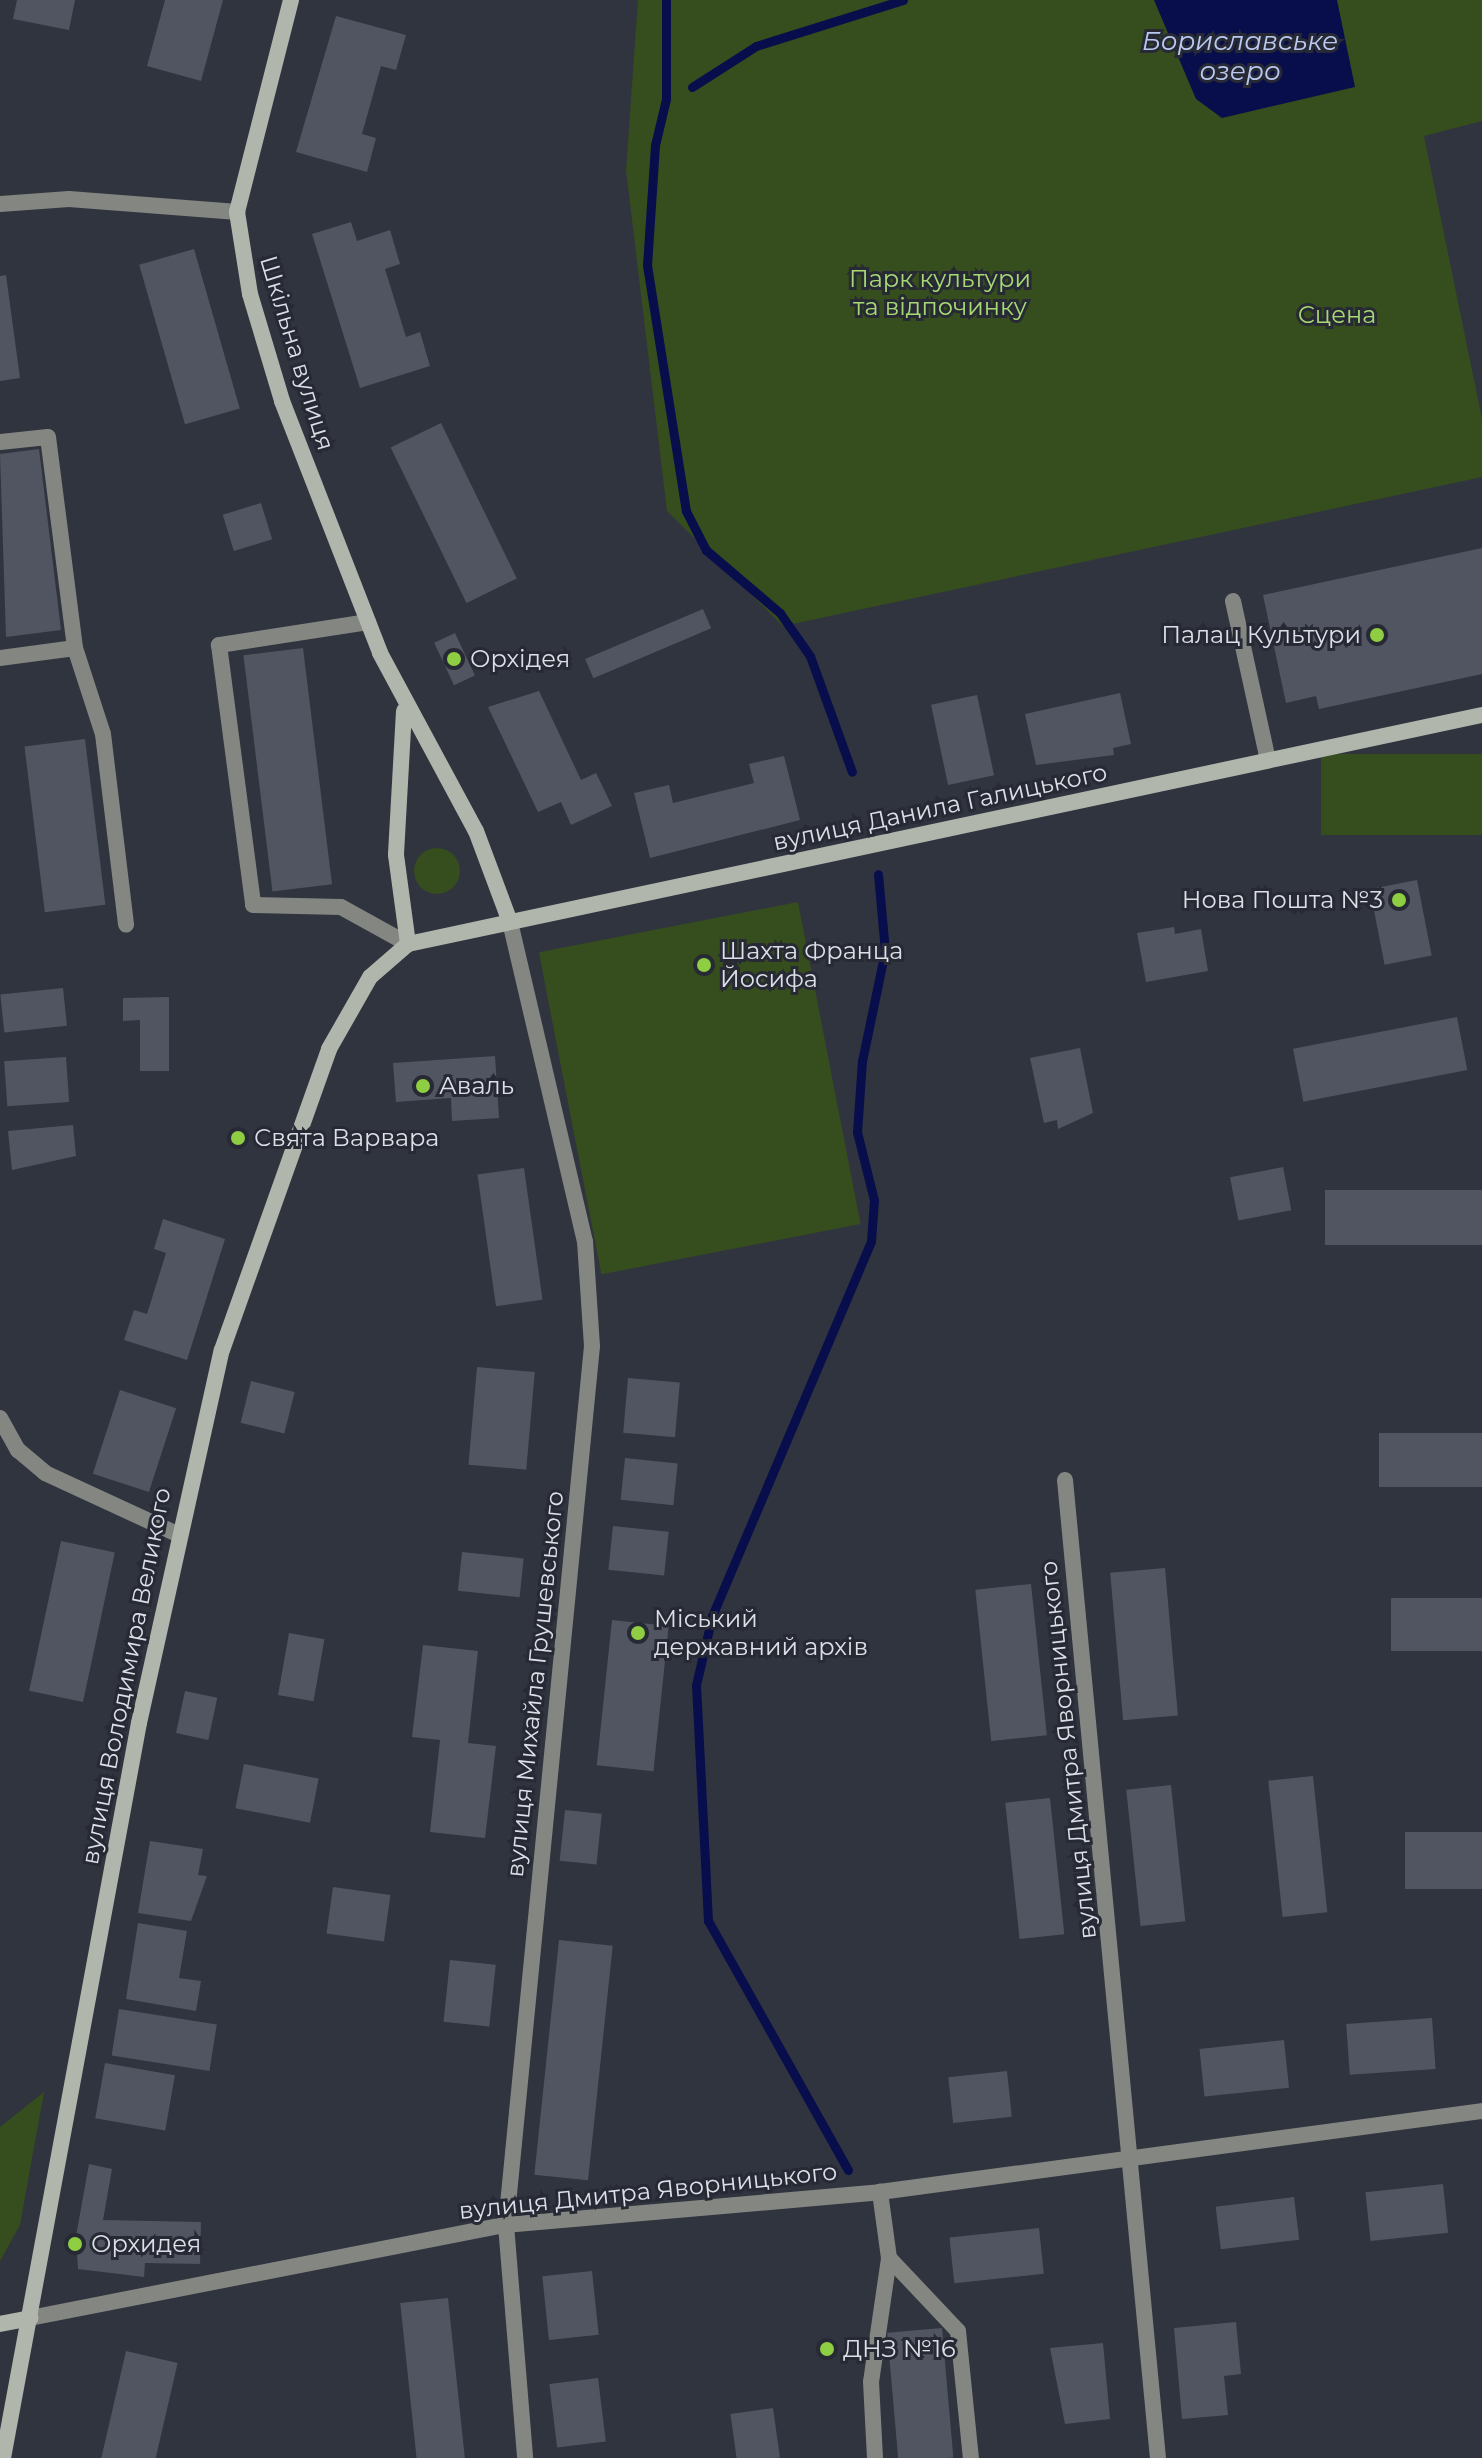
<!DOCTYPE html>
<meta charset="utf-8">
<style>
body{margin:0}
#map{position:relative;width:1482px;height:2458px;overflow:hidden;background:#30343f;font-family:Montserrat,sans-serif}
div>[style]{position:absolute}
.green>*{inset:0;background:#364d1d;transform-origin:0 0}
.round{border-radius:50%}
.water>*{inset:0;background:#080d4c}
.stream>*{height:9px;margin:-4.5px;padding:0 4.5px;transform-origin:4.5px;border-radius:4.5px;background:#080d4c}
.building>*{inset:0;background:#505561;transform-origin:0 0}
.lane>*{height:16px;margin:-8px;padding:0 8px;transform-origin:8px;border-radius:8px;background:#848781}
.street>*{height:16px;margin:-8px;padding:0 8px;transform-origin:8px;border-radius:8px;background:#848781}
.secondary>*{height:16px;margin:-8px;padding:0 8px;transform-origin:8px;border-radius:8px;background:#b1b6ad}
.dots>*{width:22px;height:22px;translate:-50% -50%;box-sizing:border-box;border:4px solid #272a35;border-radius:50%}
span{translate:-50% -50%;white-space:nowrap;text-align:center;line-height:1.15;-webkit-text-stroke:6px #272a35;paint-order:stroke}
.park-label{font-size:24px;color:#a7d973}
.street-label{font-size:24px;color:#dcdfe6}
.poi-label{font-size:24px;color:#dcdfe6}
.right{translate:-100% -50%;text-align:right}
.left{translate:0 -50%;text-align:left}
.water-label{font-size:26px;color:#bac9f0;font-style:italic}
</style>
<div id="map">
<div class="green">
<div style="clip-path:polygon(638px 0,1482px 0,1482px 121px,1424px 136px,1482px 419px,1482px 477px,783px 626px,667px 511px,626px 170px)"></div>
<div style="left:1482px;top:754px;width:81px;height:161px;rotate:90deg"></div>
<div class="round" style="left:414px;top:848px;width:46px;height:46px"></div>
<div style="left:798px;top:902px;width:328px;height:264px;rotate:79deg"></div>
<div style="clip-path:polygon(44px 2092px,20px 2225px,0 2261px,0 2127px)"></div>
</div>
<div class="water">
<div style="clip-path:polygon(1154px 0,1337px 0,1355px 87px,1222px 118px,1196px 99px)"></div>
</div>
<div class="stream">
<div style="left:666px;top:0;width:99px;rotate:90deg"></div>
<div style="left:666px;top:99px;width:47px;rotate:103.4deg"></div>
<div style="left:655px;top:145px;width:120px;rotate:93.8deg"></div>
<div style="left:647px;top:265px;width:249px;rotate:81deg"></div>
<div style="left:686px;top:511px;width:44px;rotate:62.9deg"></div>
<div style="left:706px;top:550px;width:97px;rotate:40.4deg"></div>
<div style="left:780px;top:613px;width:52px;rotate:55.1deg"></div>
<div style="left:810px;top:656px;width:123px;rotate:70.1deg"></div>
<div style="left:692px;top:87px;width:76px;rotate:-32.6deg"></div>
<div style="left:756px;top:46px;width:154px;rotate:-17.4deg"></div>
<div style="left:848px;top:2170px;width:286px;rotate:-119.3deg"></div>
<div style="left:708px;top:1921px;width:236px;rotate:-92.9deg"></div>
<div style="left:696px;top:1685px;width:71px;rotate:-76.9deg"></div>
<div style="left:712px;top:1616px;width:407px;rotate:-67deg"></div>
<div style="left:871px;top:1241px;width:41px;rotate:-85.8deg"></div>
<div style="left:874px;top:1200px;width:70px;rotate:-104deg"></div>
<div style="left:857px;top:1132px;width:71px;rotate:-86deg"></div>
<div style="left:862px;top:1061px;width:112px;rotate:-78.2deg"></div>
<div style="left:885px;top:951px;width:77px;rotate:-95.2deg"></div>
</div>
<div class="building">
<div style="clip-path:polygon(17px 0,75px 0,69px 30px,13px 19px)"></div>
<div style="clip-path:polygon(165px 0,223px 0,201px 81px,147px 66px)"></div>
<div style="clip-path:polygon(336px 16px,406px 35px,396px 70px,381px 66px,362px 134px,376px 138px,367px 172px,296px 152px)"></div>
<div style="clip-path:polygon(351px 222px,357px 241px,390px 230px,400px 264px,385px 269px,406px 337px,420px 332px,430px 366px,360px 388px,312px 234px)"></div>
<div style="left:194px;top:249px;width:166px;height:57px;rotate:74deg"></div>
<div style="clip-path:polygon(6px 275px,20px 378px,0 381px,0 276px)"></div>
<div style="left:441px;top:423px;width:173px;height:56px;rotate:64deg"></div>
<div style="clip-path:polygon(39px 449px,61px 630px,6px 637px,0 454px)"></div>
<div style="left:261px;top:503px;width:38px;height:40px;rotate:73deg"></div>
<div style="clip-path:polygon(1482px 548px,1482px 674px,1319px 709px,1316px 696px,1286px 703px,1263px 595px)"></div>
<div style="left:703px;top:609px;width:21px;height:128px;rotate:67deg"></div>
<div style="left:455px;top:633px;width:47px;height:23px;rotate:65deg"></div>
<div style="left:303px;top:648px;width:238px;height:60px;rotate:83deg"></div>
<div style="clip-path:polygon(539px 691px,581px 780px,596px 773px,612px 806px,571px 825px,561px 802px,538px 812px,488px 707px)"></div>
<div style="clip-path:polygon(1120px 693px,1131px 744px,1113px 748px,1114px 755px,1036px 765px,1025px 714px)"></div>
<div style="left:977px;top:695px;width:82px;height:47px;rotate:78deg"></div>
<div style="left:85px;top:739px;width:167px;height:61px;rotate:83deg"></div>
<div style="clip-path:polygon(784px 756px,800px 820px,650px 858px,634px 793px,669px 785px,673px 803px,754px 783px,749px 764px)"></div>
<div style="left:1417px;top:880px;width:77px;height:48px;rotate:79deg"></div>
<div style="clip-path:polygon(1174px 927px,1175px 934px,1201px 929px,1208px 971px,1146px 982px,1137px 933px)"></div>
<div style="left:63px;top:988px;width:38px;height:63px;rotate:84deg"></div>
<div style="clip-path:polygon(169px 997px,169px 1071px,140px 1071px,140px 1020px,123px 1021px,123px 998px)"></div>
<div style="left:1457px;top:1017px;width:54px;height:167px;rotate:79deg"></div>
<div style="clip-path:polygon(1080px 1048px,1093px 1113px,1058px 1129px,1057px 1120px,1044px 1123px,1030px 1058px)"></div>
<div style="clip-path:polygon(495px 1056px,499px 1118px,452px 1121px,451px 1098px,396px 1102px,393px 1063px)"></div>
<div style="left:66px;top:1057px;width:45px;height:62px;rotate:86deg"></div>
<div style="clip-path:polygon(73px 1125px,76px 1156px,12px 1170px,8px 1131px)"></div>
<div style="left:1283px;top:1167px;width:44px;height:54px;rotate:79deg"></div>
<div style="left:524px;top:1168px;width:133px;height:47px;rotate:82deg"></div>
<div style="left:1482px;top:1190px;width:55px;height:157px;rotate:90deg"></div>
<div style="clip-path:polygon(163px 1219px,225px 1239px,187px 1360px,124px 1340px,134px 1310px,147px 1314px,166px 1253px,154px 1249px)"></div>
<div style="left:477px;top:1367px;width:58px;height:98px;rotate:5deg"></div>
<div style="left:628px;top:1378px;width:52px;height:55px;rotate:5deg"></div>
<div style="left:251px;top:1381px;width:45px;height:43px;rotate:14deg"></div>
<div style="left:120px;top:1390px;width:59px;height:88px;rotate:18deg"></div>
<div style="left:1482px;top:1433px;width:54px;height:103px;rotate:90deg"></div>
<div style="left:625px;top:1458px;width:53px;height:42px;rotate:6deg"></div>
<div style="left:613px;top:1526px;width:56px;height:44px;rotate:6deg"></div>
<div style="left:61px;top:1541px;width:55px;height:153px;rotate:12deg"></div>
<div style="left:462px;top:1552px;width:62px;height:39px;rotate:6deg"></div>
<div style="left:1165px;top:1568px;width:148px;height:55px;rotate:85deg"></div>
<div style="left:1031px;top:1584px;width:152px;height:56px;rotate:84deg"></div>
<div style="left:1482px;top:1598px;width:53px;height:91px;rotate:90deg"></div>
<div style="left:612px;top:1620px;width:57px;height:146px;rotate:6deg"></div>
<div style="left:289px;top:1633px;width:36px;height:63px;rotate:10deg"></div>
<div style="clip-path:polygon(423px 1645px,478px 1651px,468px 1743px,496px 1746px,485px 1838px,430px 1832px,440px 1740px,412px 1737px)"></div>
<div style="left:185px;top:1691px;width:33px;height:43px;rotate:12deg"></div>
<div style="left:244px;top:1764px;width:76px;height:45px;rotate:11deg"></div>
<div style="left:1313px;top:1776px;width:137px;height:45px;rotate:84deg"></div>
<div style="left:1171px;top:1785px;width:137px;height:45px;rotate:84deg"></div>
<div style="left:1050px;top:1798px;width:137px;height:45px;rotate:84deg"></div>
<div style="left:565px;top:1810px;width:37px;height:51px;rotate:6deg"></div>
<div style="left:1482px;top:1832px;width:57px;height:77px;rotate:90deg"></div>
<div style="clip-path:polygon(150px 1841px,203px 1849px,198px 1875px,207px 1876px,191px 1921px,138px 1913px)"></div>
<div style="left:333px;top:1887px;width:58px;height:47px;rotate:8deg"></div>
<div style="clip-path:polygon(138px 1923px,187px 1931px,179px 1978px,201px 1981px,196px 2011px,126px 1999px)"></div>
<div style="left:559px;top:1940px;width:54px;height:236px;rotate:6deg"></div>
<div style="left:450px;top:1960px;width:46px;height:62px;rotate:6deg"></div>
<div style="left:119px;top:2009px;width:99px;height:47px;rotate:9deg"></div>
<div style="left:1432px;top:2018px;width:51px;height:86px;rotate:86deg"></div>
<div style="left:1284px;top:2040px;width:48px;height:85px;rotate:84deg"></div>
<div style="left:105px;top:2063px;width:71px;height:56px;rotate:10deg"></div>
<div style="left:1007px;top:2071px;width:46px;height:59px;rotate:84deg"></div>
<div style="clip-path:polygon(89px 2164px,112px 2169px,103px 2220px,201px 2222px,200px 2264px,145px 2263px,144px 2277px,78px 2269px,76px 2236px)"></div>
<div style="left:1443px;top:2184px;width:49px;height:78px;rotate:84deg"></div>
<div style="left:1294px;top:2197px;width:43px;height:79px;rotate:83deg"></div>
<div style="left:1039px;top:2228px;width:46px;height:90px;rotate:84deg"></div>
<div style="left:592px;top:2271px;width:64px;height:50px;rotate:84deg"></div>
<div style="left:448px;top:2298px;width:161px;height:48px;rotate:84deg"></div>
<div style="clip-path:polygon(1236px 2322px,1241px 2374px,1224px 2376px,1228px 2415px,1182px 2419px,1174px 2328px)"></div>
<div style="left:942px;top:2328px;width:130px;height:55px;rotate:85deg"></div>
<div style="clip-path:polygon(1103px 2343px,1110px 2419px,1065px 2424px,1050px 2348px)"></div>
<div style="left:126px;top:2351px;width:53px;height:110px;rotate:13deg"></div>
<div style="left:598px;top:2378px;width:64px;height:49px;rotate:83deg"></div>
<div style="left:773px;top:2408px;width:50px;height:43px;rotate:82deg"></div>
</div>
<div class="lane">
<div style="left:0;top:204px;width:69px;rotate:-4.1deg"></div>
<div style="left:69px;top:199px;width:169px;rotate:4.4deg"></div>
<div style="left:0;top:442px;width:48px;rotate:-5.9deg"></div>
<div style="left:48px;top:437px;width:213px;rotate:82.7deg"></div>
<div style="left:75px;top:648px;width:76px;rotate:172.4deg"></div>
<div style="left:1233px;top:601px;width:163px;rotate:77.6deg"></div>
<div style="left:368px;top:622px;width:151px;rotate:171.2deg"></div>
<div style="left:219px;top:645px;width:262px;rotate:82.5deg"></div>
<div style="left:253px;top:905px;width:88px;rotate:1.3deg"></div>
<div style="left:341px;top:907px;width:77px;rotate:28.9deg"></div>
<div style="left:75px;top:648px;width:90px;rotate:72deg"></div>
<div style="left:103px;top:734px;width:192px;rotate:83.1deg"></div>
<div style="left:889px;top:2258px;width:100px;rotate:46.6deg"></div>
<div style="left:958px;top:2331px;width:128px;rotate:84.2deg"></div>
<div style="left:875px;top:2458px;width:76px;rotate:-93deg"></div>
<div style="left:871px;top:2382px;width:125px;rotate:-81.7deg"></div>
<div style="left:889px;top:2258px;width:67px;rotate:-97.8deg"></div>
</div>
<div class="street">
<div style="left:510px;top:922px;width:328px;rotate:76.8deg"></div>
<div style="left:585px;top:1241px;width:105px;rotate:86.2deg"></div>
<div style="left:592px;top:1346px;width:883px;rotate:95.59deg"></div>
<div style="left:506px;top:2225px;width:234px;rotate:85.3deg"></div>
<div style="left:0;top:1418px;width:37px;rotate:61deg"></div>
<div style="left:18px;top:1450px;width:35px;rotate:40deg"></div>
<div style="left:45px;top:1473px;width:145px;rotate:24.8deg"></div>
<div style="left:1065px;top:1480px;width:982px;rotate:84.57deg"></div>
<div style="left:30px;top:2318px;width:485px;rotate:-11.1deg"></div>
<div style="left:506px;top:2225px;width:375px;rotate:-5deg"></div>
<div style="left:880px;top:2192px;width:607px;rotate:-7.66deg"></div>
</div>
<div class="secondary">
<div style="left:291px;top:0;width:219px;rotate:104.3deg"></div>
<div style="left:237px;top:212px;width:83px;rotate:81deg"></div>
<div style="left:250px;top:294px;width:112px;rotate:73.3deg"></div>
<div style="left:282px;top:401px;width:270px;rotate:68.7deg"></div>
<div style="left:380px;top:653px;width:202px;rotate:61.7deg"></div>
<div style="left:476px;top:831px;width:97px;rotate:69.5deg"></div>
<div style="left:404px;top:711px;width:144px;rotate:93.2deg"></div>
<div style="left:396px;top:855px;width:90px;rotate:82.3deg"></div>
<div style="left:0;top:2324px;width:31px;rotate:-11deg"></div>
<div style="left:3px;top:2458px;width:747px;rotate:-79.52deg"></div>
<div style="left:139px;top:1723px;width:382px;rotate:-77.5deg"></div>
<div style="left:222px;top:1350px;width:319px;rotate:-70.4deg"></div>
<div style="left:329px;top:1049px;width:83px;rotate:-60.3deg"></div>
<div style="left:370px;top:977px;width:50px;rotate:-41deg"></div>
<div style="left:408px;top:944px;width:1098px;rotate:-12.04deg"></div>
</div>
<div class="dots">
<div style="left:1377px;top:635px;background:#8fcd42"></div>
<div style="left:454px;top:659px;background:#8fcd42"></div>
<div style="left:1399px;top:900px;background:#8fcd42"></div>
<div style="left:704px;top:965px;background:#8fcd42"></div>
<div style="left:423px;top:1086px;background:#8fcd42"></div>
<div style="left:238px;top:1138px;background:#8fcd42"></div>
<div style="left:638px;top:1633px;background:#8fcd42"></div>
<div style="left:75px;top:2244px;background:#8fcd42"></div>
<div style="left:827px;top:2349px;background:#8fcd42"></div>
</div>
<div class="park-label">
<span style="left:940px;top:293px">Парк культури<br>та відпочинку</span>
<span style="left:1337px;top:315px">Сцена</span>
</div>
<div class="street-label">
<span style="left:297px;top:353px;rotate:73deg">Шкільна вулиця</span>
<span style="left:940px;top:807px;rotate:-12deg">вулиця Данила Галицького</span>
<span style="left:126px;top:1676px;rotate:-79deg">вулиця Володимира Великого</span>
<span style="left:535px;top:1684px;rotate:-84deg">вулиця Михайла Грушевського</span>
<span style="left:1068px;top:1750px;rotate:-96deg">вулиця Дмитра Яворницького</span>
<span style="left:648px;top:2191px;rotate:-6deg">вулиця Дмитра Яворницького</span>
</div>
<div class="poi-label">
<span class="right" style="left:1361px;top:635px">Палац Культури</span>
<span class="left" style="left:470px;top:659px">Орхідея</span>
<span class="right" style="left:1383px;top:900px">Нова Пошта №3</span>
<span class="left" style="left:720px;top:965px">Шахта Франца<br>Йосифа</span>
<span class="left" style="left:439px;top:1086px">Аваль</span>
<span class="left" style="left:254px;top:1138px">Свята Варвара</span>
<span class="left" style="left:654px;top:1633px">Міський<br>державний архів</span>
<span class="left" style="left:91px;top:2244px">Орхидея</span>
<span class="left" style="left:843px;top:2349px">ДНЗ №16</span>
</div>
<div class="water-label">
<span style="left:1240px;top:57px">Бориславське<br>озеро</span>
</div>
</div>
